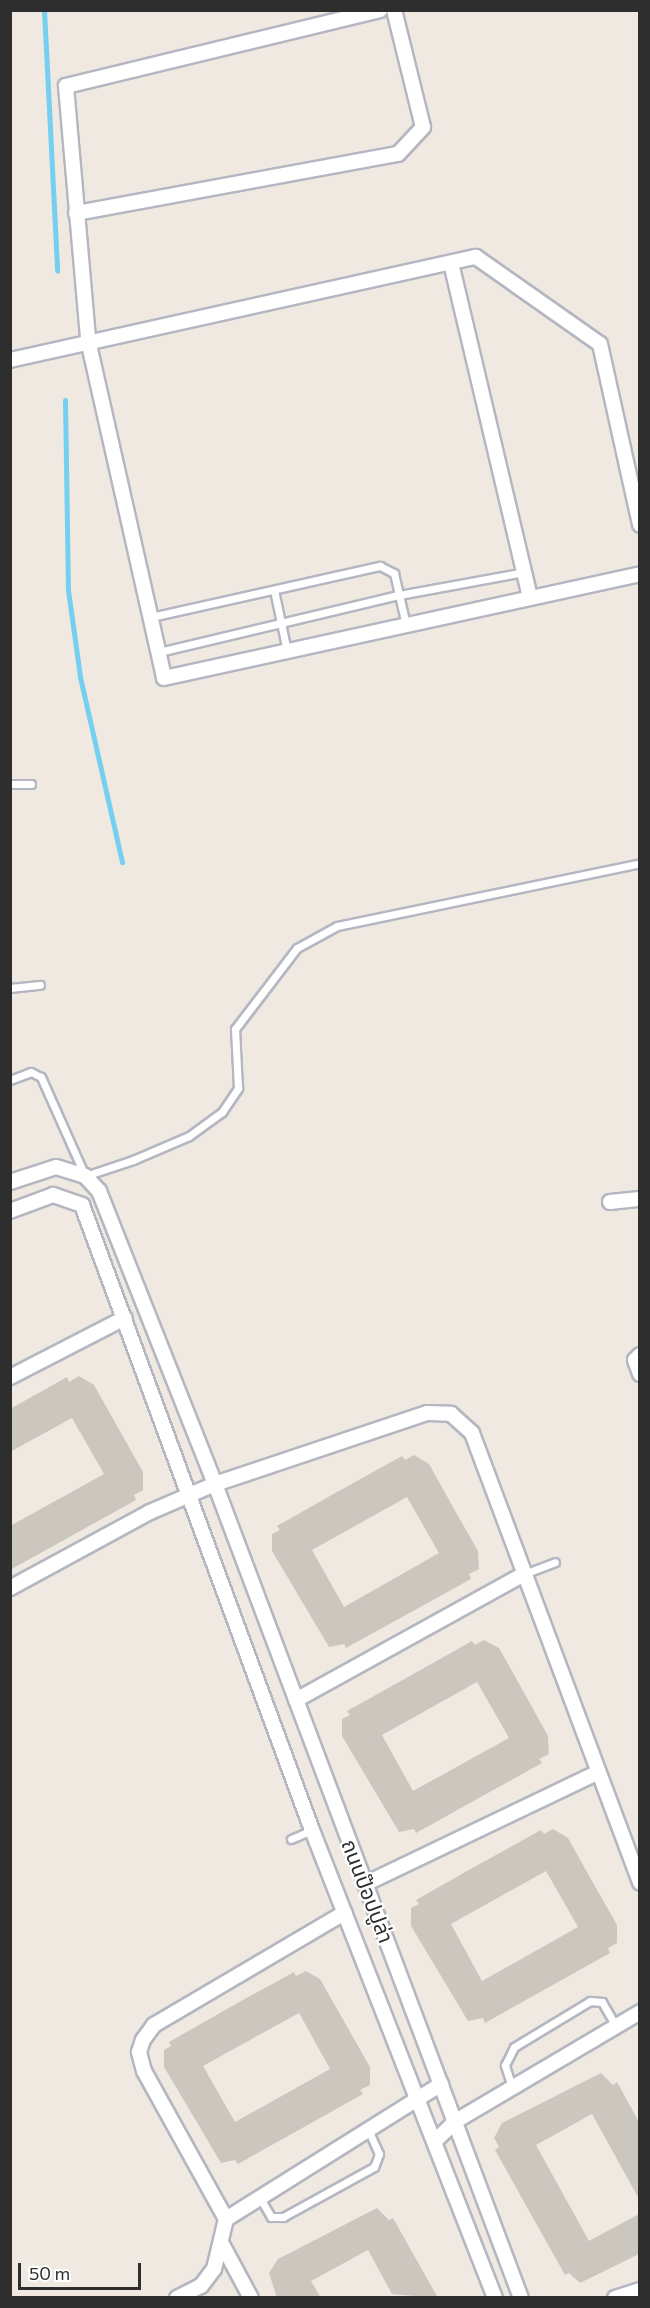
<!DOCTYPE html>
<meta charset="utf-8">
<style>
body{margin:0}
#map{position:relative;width:650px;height:2308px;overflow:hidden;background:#efe9e1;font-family:Commissioner,"Noto Sans Thai",sans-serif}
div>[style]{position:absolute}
.stream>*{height:5px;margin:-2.5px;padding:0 2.5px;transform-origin:2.5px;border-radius:2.5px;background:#75cff0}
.building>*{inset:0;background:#cbc7bf}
.roads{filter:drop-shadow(2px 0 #b4b7c1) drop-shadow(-2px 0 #b4b7c1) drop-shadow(0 2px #b4b7c1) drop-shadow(0 -2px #b4b7c1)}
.lane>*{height:7px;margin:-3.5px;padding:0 3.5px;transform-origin:3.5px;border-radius:3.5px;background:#fff}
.street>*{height:14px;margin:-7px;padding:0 7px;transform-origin:7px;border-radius:7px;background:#fff}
span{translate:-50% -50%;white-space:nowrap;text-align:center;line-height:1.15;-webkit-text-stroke:4.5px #fff;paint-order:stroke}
.street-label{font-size:21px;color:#2e2e2e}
.frame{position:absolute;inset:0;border:12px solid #2e2e2e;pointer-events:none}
.scale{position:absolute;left:18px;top:2263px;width:123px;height:27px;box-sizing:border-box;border:3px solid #2e2e2e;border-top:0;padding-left:8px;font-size:18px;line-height:21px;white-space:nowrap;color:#2e2e2e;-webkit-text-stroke:4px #fff;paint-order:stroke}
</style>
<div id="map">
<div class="stream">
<div style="left:44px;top:10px;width:261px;rotate:87.1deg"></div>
<div style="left:65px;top:400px;width:190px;rotate:89.1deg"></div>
<div style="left:68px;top:590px;width:88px;rotate:82.1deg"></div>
<div style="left:80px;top:677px;width:190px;rotate:77.2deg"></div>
</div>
<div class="building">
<div style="clip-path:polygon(79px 1376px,94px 1385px,143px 1472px,143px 1490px,134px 1495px,136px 1500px,10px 1570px,10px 1526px,104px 1474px,72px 1418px,10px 1452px,10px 1409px,67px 1377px,69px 1382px)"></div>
<div style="clip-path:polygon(evenodd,414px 1455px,429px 1464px,453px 1507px,478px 1551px,479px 1569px,469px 1574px,471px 1579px,346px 1648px,344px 1644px,329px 1647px,272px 1551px,272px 1534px,280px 1530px,277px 1526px,337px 1492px,402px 1456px,405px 1460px,414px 1455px,407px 1497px,439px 1553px,344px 1607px,312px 1550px,407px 1497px)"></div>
<div style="clip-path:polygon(evenodd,484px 1640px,499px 1648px,522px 1689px,548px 1736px,549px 1754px,539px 1759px,542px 1763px,416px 1833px,414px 1829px,399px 1832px,342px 1736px,342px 1719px,350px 1715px,347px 1711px,408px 1677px,472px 1641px,475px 1645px,484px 1640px,477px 1682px,509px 1738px,413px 1791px,382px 1735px,477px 1682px)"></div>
<div style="clip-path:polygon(evenodd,553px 1829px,568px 1838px,592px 1881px,617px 1925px,617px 1943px,608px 1948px,610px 1953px,485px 2023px,483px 2018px,468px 2021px,411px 1926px,411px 1908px,419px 1904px,416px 1900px,476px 1866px,541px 1830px,544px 1834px,553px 1829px,546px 1871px,578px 1927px,482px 1981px,451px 1924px,546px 1871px)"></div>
<div style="clip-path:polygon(evenodd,306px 1971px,320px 1979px,370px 2067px,370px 2085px,360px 2090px,363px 2094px,238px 2164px,235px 2160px,221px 2163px,164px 2067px,164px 2050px,171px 2046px,169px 2042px,241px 2001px,294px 1972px,296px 1976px,306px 1971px,299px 2013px,330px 2069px,235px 2122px,203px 2066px,299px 2013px)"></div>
<div style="clip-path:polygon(601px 2073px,613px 2085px,617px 2082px,639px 2122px,639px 2199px,592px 2114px,536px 2145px,589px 2241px,639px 2214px,639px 2254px,580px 2283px,569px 2273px,565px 2275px,495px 2150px,499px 2147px,494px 2138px,502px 2123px)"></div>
<div style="clip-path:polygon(377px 2208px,389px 2220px,393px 2218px,438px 2298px,392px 2294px,368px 2250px,311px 2281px,321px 2298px,277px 2298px,269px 2273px,278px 2259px)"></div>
</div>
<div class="roads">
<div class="lane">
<div style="left:274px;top:590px;width:62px;rotate:78deg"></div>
<div style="left:151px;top:617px;width:235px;rotate:-12.6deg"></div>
<div style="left:380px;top:566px;width:16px;rotate:27deg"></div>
<div style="left:394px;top:573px;width:53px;rotate:77deg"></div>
<div style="left:159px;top:652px;width:247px;rotate:-13.4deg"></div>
<div style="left:399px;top:595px;width:127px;rotate:-10.4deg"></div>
<div style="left:10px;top:784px;width:21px"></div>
<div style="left:10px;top:988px;width:30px;rotate:-6deg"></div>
<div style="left:10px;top:1080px;width:22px;rotate:-21deg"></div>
<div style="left:31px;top:1072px;width:11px;rotate:27deg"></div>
<div style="left:41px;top:1077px;width:108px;rotate:66deg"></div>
<div style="left:85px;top:1176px;width:51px;rotate:-18.4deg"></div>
<div style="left:133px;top:1160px;width:61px;rotate:-23.2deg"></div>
<div style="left:189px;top:1136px;width:41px;rotate:-36deg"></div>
<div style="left:222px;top:1112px;width:29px;rotate:-56deg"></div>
<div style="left:238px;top:1088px;width:59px;rotate:-92.9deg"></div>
<div style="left:235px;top:1029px;width:102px;rotate:-52.6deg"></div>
<div style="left:297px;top:948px;width:46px;rotate:-28.8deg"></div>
<div style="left:337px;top:926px;width:309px;rotate:-11.7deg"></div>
<div style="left:524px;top:1574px;width:33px;rotate:-21deg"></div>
<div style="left:291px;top:1839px;width:23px;rotate:-23deg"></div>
<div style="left:512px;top:2087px;width:23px;rotate:-108deg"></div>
<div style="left:505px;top:2065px;width:20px;rotate:-63deg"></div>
<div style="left:514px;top:2047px;width:89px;rotate:-31.2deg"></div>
<div style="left:590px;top:2001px;width:12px;rotate:5deg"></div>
<div style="left:602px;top:2002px;width:28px;rotate:60deg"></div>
<div style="left:260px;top:2198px;width:22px;rotate:60deg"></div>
<div style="left:271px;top:2217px;width:12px"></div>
<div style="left:283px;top:2217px;width:104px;rotate:-28.8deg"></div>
<div style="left:374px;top:2167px;width:14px;rotate:-69deg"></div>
<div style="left:379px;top:2154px;width:27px;rotate:-114deg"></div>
</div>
<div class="street">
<div style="left:380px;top:10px;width:323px;rotate:166.4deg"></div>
<div style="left:66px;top:86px;width:255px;rotate:85deg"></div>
<div style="left:88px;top:340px;width:346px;rotate:77.3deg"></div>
<div style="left:164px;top:678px;width:487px;rotate:-12.3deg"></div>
<div style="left:76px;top:213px;width:327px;rotate:-10.4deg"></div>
<div style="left:398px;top:154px;width:37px;rotate:-47deg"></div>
<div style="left:423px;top:127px;width:121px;rotate:-103.9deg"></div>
<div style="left:451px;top:263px;width:344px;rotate:76.7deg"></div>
<div style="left:10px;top:360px;width:477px;rotate:-12.5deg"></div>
<div style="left:476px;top:257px;width:151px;rotate:35.1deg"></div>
<div style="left:600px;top:344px;width:185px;rotate:77.5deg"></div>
<div style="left:10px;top:1182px;width:48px;rotate:-18.1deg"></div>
<div style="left:56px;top:1167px;width:30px;rotate:17deg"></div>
<div style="left:85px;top:1176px;width:21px;rotate:47deg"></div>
<div style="left:99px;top:1191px;width:315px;rotate:68.4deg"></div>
<div style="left:215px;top:1484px;width:870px;rotate:69.4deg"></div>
<div style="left:610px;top:1202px;width:30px;rotate:-6deg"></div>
<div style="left:10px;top:1211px;width:46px;rotate:-20.4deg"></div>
<div style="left:53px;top:1195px;width:31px;rotate:19deg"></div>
<div style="left:82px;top:1205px;width:666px;rotate:69.8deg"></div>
<div style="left:312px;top:1830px;width:503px;rotate:68.64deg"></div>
<div style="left:640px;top:1355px;width:7px;rotate:135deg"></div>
<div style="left:635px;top:1360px;width:15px;rotate:70deg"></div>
<div style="left:10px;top:1377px;width:129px;rotate:-27.2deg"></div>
<div style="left:10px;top:1588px;width:159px;rotate:-28.5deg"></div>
<div style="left:150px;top:1512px;width:71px;rotate:-23.3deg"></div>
<div style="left:215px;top:1484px;width:224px;rotate:-18.5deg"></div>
<div style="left:427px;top:1413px;width:24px;rotate:2deg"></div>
<div style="left:451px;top:1414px;width:28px;rotate:42deg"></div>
<div style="left:472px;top:1433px;width:480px;rotate:69.5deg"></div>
<div style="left:296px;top:1700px;width:260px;rotate:-28.9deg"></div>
<div style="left:365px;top:1884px;width:257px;rotate:-25.6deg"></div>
<div style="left:435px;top:2141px;width:29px;rotate:-44deg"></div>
<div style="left:456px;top:2121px;width:214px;rotate:-30.6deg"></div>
<div style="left:226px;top:2219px;width:254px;rotate:-32.1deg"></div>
<div style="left:223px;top:2246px;width:59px;rotate:61.7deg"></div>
<div style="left:177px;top:2298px;width:27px;rotate:-27deg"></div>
<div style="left:201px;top:2286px;width:21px;rotate:-53deg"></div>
<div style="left:214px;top:2269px;width:51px;rotate:-76.5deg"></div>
<div style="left:226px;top:2219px;width:169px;rotate:-119deg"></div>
<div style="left:144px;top:2071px;width:20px;rotate:-105deg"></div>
<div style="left:139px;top:2052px;width:13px;rotate:-72deg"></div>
<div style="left:143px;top:2040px;width:19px;rotate:-54deg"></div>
<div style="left:154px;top:2025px;width:221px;rotate:-30.5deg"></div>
<div style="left:615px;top:2298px;width:26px;rotate:-18deg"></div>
</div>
</div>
<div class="street-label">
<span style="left:368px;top:1891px;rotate:69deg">ถนนป๊อปปูล่า</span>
</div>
<div class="frame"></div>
<div class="scale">50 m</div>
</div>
